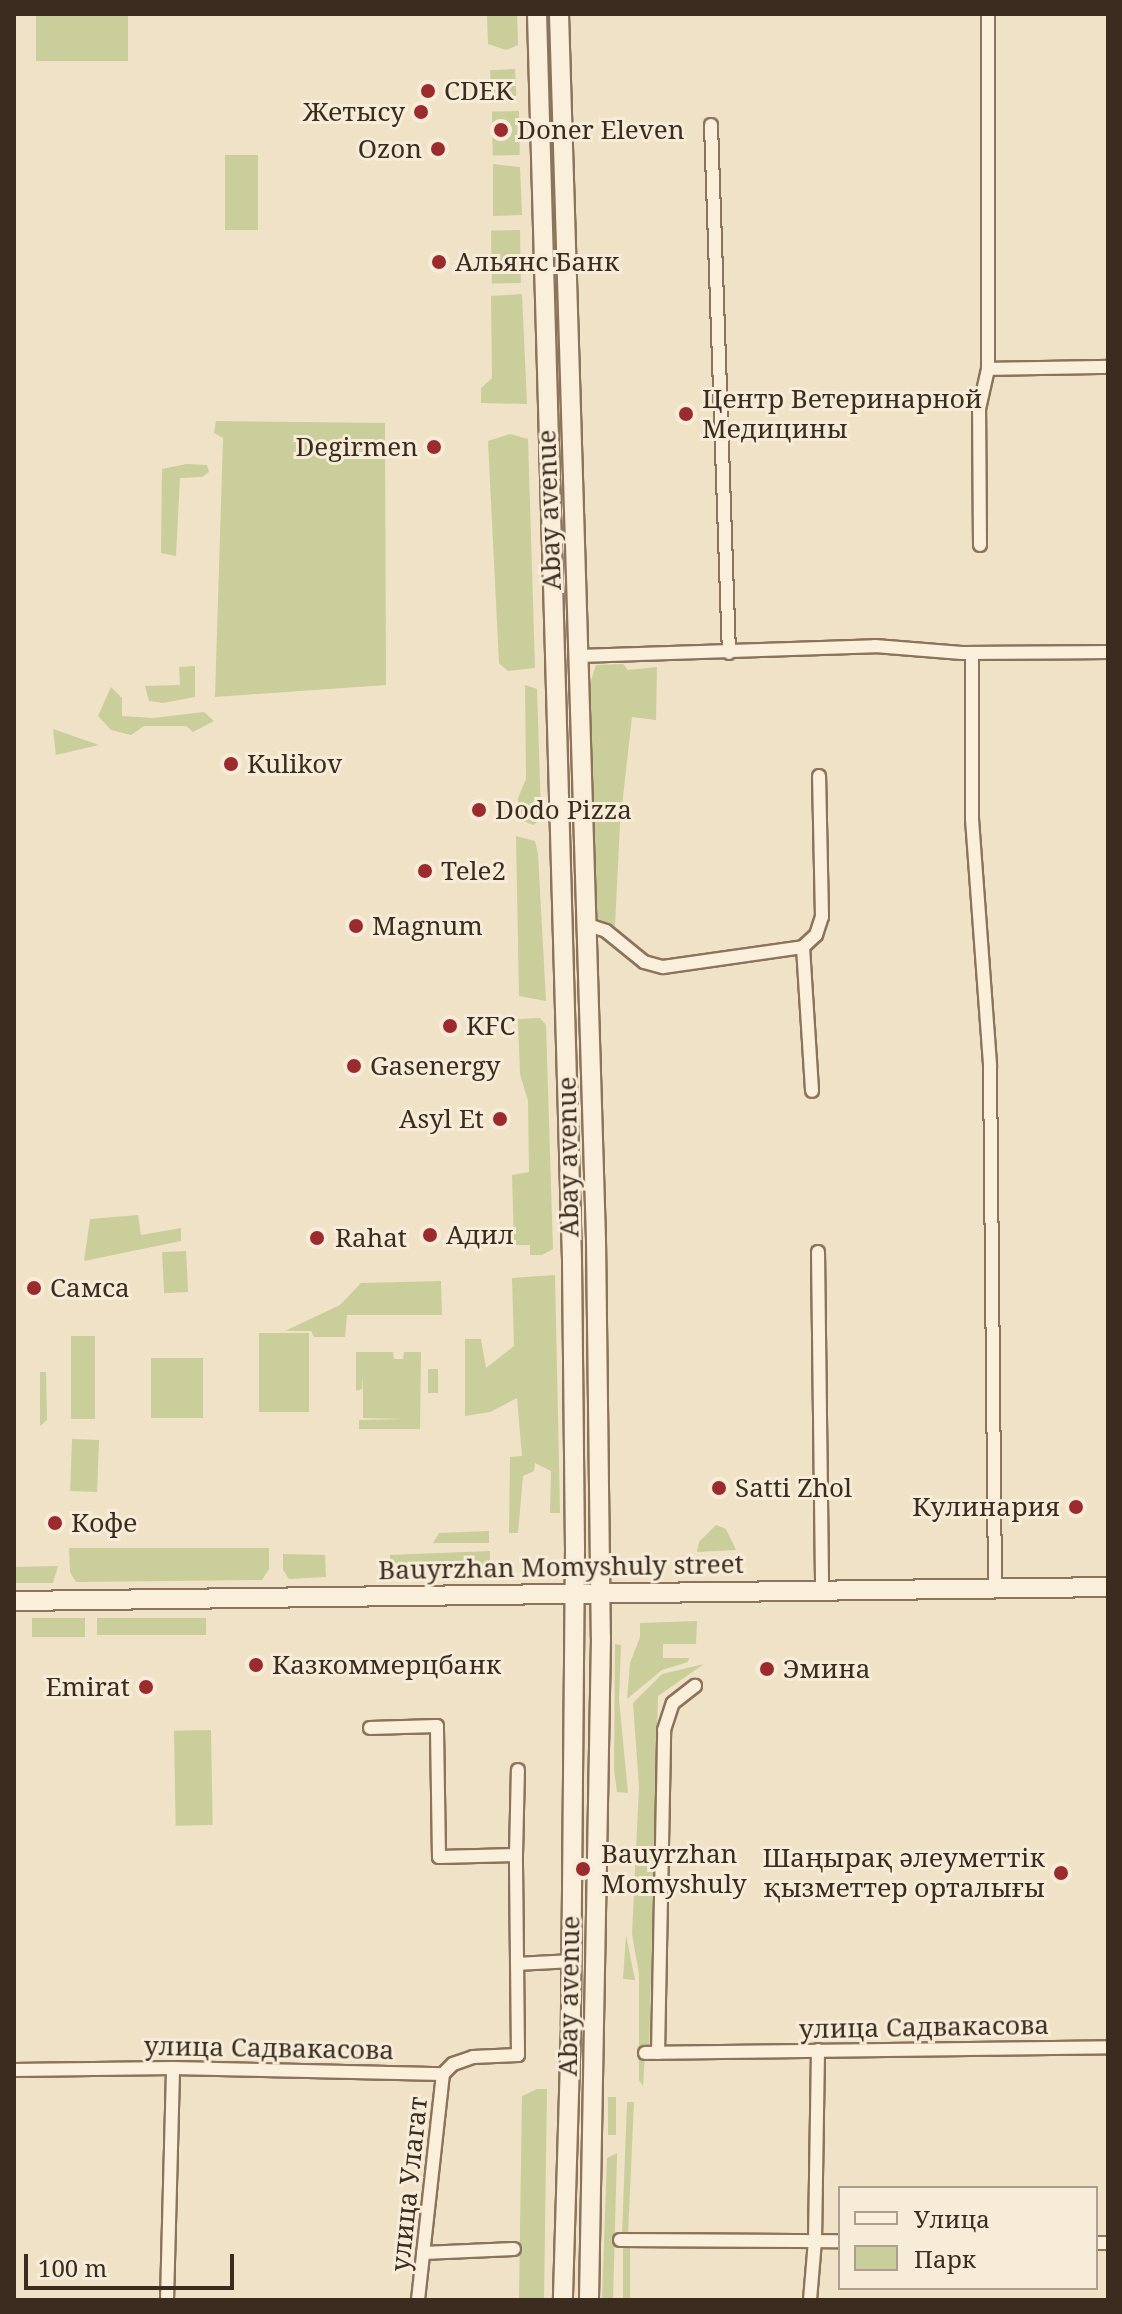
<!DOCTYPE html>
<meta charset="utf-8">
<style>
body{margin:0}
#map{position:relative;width:1122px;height:2314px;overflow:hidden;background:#efe2c7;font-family:"Noto Serif",serif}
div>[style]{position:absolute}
.green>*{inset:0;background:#cace9a;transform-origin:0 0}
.roads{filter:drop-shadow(2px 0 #8b735c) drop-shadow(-2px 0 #8b735c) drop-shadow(0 2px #8b735c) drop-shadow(0 -2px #8b735c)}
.minor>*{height:12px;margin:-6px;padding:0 6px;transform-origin:6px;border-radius:6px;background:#faefdb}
.secondary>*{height:18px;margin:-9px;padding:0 9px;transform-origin:9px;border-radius:9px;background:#faefdb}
.dots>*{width:22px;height:22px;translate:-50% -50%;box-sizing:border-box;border:4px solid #f6ecd7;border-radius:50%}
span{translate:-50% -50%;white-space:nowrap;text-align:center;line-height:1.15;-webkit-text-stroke:6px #f6ecd7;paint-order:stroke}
.poi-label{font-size:26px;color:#3c2c20}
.left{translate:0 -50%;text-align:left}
.right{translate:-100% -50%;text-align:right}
.street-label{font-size:26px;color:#3c2c20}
.frame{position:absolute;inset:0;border:16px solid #3c2c20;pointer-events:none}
.legend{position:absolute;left:838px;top:2186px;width:260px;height:104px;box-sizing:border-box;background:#f6ecd7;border:2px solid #ac9f8e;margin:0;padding:10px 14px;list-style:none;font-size:24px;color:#3c2c20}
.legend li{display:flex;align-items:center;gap:16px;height:40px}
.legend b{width:40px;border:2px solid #ac9f8e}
.scale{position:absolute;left:24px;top:2254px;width:210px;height:36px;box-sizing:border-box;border:4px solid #3c2c20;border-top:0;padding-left:10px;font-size:24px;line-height:28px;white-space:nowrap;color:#3c2c20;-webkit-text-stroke:6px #f6ecd7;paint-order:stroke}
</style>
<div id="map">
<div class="green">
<div style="left:36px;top:14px;width:92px;height:47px"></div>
<div style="clip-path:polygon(487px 14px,517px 14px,518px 45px,506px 50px,488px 44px)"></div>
<div style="left:515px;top:69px;width:33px;height:25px;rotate:87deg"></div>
<div style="left:519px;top:111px;width:44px;height:27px;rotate:89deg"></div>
<div style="left:225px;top:155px;width:33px;height:75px"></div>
<div style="clip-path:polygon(493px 164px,520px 167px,522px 215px,493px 216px)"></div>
<div style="left:520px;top:230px;width:53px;height:29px;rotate:89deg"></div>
<div style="clip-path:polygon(522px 294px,527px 404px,481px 403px,481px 388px,492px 378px,491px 296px)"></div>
<div style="clip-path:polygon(216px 421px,385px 423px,386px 685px,215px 697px,223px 438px,214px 433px)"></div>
<div style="clip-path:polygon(510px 434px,528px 439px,535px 668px,508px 671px,499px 663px,488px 441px)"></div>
<div style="clip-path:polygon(186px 464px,207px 465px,209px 472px,202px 477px,180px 478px,176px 556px,161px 553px,162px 469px)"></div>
<div style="clip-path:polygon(623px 664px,628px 670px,657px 667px,656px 720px,632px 717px,620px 824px,615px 926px,592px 916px,585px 698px,596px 665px)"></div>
<div style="clip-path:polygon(195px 666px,195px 697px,163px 703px,149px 701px,145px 686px,180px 685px,179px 667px)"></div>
<div style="clip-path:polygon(525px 685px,537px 689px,541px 813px,539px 821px,533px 825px,519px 819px,518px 798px,526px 779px)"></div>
<div style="clip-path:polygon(111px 687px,122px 698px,122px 716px,153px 718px,204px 712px,214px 721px,193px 732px,186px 726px,144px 726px,131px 735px,111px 730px,98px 716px)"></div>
<div style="clip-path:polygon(53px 729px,99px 745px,56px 755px)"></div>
<div style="clip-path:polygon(516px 836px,535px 841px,538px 854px,546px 1001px,519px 996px)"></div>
<div style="clip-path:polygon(540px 1018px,546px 1025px,553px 1249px,542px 1255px,530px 1255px,530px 1245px,514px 1245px,512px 1175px,529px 1172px,528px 1101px,520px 1074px,518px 1019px)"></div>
<div style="clip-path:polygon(138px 1215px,141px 1235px,181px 1228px,181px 1241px,84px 1261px,90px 1219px)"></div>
<div style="left:186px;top:1251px;width:41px;height:24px;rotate:87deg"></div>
<div style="clip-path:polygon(555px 1275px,560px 1513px,550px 1513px,551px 1471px,535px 1463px,534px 1471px,523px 1476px,518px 1533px,509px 1533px,510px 1457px,522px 1456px,517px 1398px,490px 1412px,465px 1416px,465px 1339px,481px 1339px,486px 1368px,514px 1346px,512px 1278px)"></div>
<div style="clip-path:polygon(441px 1281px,442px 1315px,347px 1315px,345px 1337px,314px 1337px,311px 1331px,285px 1331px,340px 1305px,361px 1283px)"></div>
<div style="left:309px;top:1333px;width:79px;height:50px;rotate:90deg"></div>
<div style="left:95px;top:1336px;width:83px;height:24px;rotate:90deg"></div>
<div style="clip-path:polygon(356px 1352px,393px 1352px,394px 1359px,403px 1359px,404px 1352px,421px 1352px,420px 1429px,359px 1429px,359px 1420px,404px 1419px,363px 1418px,363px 1375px,362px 1389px,356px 1391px)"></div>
<div style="left:203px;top:1358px;width:60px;height:52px;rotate:90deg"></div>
<div style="left:428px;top:1369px;width:10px;height:24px"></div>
<div style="clip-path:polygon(40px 1372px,46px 1372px,47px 1420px,40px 1426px)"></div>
<div style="left:72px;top:1439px;width:27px;height:52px;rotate:2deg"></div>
<div style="clip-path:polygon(716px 1525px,726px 1529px,736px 1550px,697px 1552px,699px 1542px)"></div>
<div style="clip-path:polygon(489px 1531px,489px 1543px,433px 1543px,439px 1533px)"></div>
<div style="clip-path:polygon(69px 1548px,269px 1548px,269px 1569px,262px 1580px,76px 1582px,70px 1572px)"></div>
<div style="clip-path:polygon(490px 1551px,490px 1563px,484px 1568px,390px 1571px,390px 1555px)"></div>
<div style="clip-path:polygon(283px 1554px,325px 1555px,326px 1577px,289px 1579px,283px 1570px)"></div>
<div style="clip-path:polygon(58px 1566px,53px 1583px,14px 1583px,14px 1567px)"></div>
<div style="left:32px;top:1618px;width:53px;height:19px"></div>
<div style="left:97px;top:1618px;width:109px;height:17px"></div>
<div style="clip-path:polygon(697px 1621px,696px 1644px,663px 1644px,663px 1658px,689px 1658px,688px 1662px,662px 1670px,627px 1699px,630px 1663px,640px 1637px,640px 1623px)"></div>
<div style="clip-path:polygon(615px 1644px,621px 1645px,619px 1699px,628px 1793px,617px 1792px,614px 1770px)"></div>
<div style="clip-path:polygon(704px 1664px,658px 1696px,649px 2053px,645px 2054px,643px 2086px,639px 2080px,639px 1974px,632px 1934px,639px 1787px,633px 1703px,662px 1674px)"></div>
<div style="left:211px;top:1730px;width:95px;height:37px;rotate:89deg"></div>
<div style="clip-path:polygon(626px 1935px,635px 1980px,623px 1979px)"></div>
<div style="clip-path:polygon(537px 2089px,547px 2089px,544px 2300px,519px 2300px,522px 2096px)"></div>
<div style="left:608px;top:2097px;width:8px;height:38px"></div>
<div style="clip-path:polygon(627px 2102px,634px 2102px,628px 2235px,622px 2235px)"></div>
<div style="clip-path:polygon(617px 2153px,613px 2300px,602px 2300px,607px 2158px)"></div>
<div style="left:623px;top:2244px;width:7px;height:56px"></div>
</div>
<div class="roads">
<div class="minor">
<div style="left:711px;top:125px;width:528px;rotate:88.05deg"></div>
<div style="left:988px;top:369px;width:120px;rotate:-1deg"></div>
<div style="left:980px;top:545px;width:136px;rotate:-90.4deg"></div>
<div style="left:979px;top:409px;width:41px;rotate:-77.3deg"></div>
<div style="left:988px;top:369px;width:355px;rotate:-90deg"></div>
<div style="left:972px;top:653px;width:166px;rotate:90deg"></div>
<div style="left:972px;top:819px;width:248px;rotate:85.8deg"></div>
<div style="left:990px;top:1066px;width:522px;rotate:89.45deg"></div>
<div style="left:579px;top:656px;width:296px;rotate:-1.9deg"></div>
<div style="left:875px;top:646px;width:87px;rotate:4.6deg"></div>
<div style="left:962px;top:653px;width:146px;rotate:-0.4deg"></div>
<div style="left:588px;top:925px;width:19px;rotate:18deg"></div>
<div style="left:606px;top:931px;width:49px;rotate:39.2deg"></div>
<div style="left:644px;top:962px;width:20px;rotate:15deg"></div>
<div style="left:663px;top:967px;width:141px;rotate:-8.1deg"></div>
<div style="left:803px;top:947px;width:18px;rotate:-43deg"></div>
<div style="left:816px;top:935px;width:19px;rotate:-72deg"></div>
<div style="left:822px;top:917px;width:141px;rotate:-91.2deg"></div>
<div style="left:803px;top:947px;width:144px;rotate:86.4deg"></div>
<div style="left:818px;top:1252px;width:338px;rotate:89.3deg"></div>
<div style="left:516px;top:1855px;width:85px;rotate:-88.7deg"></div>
<div style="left:517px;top:1964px;width:55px;rotate:-3.1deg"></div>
<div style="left:645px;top:2053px;width:463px;rotate:-0.7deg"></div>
<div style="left:658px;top:2053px;width:323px;rotate:-88.9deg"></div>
<div style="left:664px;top:1730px;width:28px;rotate:-72deg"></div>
<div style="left:673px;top:1703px;width:28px;rotate:-38deg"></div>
<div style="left:14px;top:2070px;width:159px;rotate:-0.7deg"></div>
<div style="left:173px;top:2068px;width:270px;rotate:1.3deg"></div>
<div style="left:443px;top:2074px;width:14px;rotate:-45deg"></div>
<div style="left:453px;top:2064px;width:21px;rotate:-19deg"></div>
<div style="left:473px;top:2057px;width:45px;rotate:-2.5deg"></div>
<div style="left:518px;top:2055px;width:200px;rotate:-90.6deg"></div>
<div style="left:516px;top:1855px;width:77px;rotate:178.5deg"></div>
<div style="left:439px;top:1857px;width:131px;rotate:-90.9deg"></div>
<div style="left:437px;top:1726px;width:67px;rotate:178.3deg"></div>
<div style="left:620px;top:2240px;width:220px;rotate:0.3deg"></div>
<div style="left:1096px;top:2243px;width:12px"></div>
<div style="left:423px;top:2253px;width:91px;rotate:-2.5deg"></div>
<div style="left:167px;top:2300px;width:232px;rotate:-88.5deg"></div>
<div style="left:418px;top:2300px;width:227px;rotate:-83.7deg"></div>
<div style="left:810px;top:2300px;width:59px;rotate:-85.2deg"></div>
<div style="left:815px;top:2241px;width:191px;rotate:-89.1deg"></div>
</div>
<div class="secondary">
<div style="left:537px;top:14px;width:1248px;rotate:88.39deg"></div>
<div style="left:572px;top:1262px;width:286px;rotate:89.4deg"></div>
<div style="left:575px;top:1548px;width:478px;rotate:90.5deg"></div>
<div style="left:571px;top:2026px;width:274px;rotate:91.7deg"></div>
<div style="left:559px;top:14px;width:1227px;rotate:88.27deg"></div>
<div style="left:596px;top:1240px;width:398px;rotate:89.3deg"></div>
<div style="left:601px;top:1638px;width:662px;rotate:91.04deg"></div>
<div style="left:14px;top:1601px;width:1094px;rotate:-0.73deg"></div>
</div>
</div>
<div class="dots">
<div style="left:428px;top:91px;background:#9c2b30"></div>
<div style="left:421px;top:112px;background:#9c2b30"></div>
<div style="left:501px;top:130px;background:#9c2b30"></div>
<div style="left:438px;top:149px;background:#9c2b30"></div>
<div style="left:439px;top:262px;background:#9c2b30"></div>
<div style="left:686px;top:414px;background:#9c2b30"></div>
<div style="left:434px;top:447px;background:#9c2b30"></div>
<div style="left:231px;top:764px;background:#9c2b30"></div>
<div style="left:479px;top:810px;background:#9c2b30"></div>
<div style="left:425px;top:871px;background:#9c2b30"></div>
<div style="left:356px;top:926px;background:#9c2b30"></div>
<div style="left:450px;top:1026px;background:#9c2b30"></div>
<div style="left:354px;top:1066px;background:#9c2b30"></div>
<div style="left:500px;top:1119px;background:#9c2b30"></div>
<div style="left:430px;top:1235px;background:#9c2b30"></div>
<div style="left:317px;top:1238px;background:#9c2b30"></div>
<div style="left:34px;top:1288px;background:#9c2b30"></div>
<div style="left:719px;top:1488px;background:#9c2b30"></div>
<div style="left:1076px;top:1507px;background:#9c2b30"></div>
<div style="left:55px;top:1523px;background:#9c2b30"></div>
<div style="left:256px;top:1665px;background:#9c2b30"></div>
<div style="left:767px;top:1669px;background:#9c2b30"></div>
<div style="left:146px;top:1687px;background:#9c2b30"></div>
<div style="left:583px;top:1869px;background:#9c2b30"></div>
<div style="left:1061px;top:1873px;background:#9c2b30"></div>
</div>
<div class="poi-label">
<span class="left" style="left:444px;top:91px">CDEK</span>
<span class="right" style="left:405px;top:112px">Жетысу</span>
<span class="left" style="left:517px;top:130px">Doner Eleven</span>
<span class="right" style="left:422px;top:149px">Ozon</span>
<span class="left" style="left:455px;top:262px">Альянс Банк</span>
<span class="left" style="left:702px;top:414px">Центр Ветеринарной<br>Медицины</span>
<span class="right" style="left:418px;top:447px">Degirmen</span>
<span class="left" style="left:247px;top:764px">Kulikov</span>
<span class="left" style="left:495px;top:810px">Dodo Pizza</span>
<span class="left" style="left:441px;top:871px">Tele2</span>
<span class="left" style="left:372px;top:926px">Magnum</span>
<span class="left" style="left:466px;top:1026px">KFC</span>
<span class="left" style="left:370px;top:1066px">Gasenergy</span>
<span class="right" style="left:484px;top:1119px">Asyl Et</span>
<span class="left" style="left:446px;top:1235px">Адил</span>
<span class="left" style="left:335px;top:1238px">Rahat</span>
<span class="left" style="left:50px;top:1288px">Самса</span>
<span class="left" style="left:735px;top:1488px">Satti Zhol</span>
<span class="right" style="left:1060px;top:1507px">Кулинария</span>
<span class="left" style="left:71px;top:1523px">Кофе</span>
<span class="left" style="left:272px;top:1665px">Казкоммерцбанк</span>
<span class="left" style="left:783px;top:1669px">Эмина</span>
<span class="right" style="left:130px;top:1687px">Emirat</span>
<span class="left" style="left:601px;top:1869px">Bauyrzhan<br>Momyshuly</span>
<span class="right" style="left:1045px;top:1873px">Шаңырақ әлеуметтік<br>қызметтер орталығы</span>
</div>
<div class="street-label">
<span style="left:549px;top:510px;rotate:-92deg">Abay avenue</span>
<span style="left:568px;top:1157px;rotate:-91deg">Abay avenue</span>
<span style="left:561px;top:1567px;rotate:-1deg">Bauyrzhan Momyshuly street</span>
<span style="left:569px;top:1996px;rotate:-89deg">Abay avenue</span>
<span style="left:924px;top:2027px;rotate:-1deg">улица Садвакасова</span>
<span style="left:269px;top:2048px;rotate:1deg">улица Садвакасова</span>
<span style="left:409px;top:2184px;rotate:-84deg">улица Улагат</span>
</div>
<div class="frame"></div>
<ul class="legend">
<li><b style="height:10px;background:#faefdb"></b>Улица</li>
<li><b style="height:22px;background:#cace9a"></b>Парк</li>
</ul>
<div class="scale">100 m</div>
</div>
